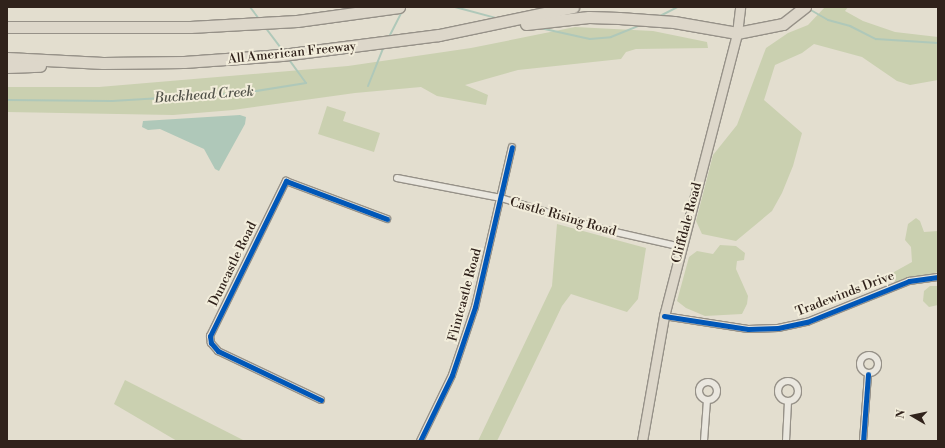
<!DOCTYPE html>
<style>
body{margin:0}
#map{position:relative;width:945px;height:448px;overflow:hidden;background:#e3decf;font-family:"Libre Bodoni",serif}
div>[style]{position:absolute}
.green>*{inset:0;background:#cad0b0}
.water>*{inset:0;background:#afc8b9}
.stream>*{height:2px;margin:-1px;padding:0 1px;transform-origin:1px;border-radius:1px;background:#afc8b9}
.roads{filter:drop-shadow(1px 0 #969188) drop-shadow(-1px 0 #969188) drop-shadow(0 1px #969188) drop-shadow(0 -1px #969188)}
.minor>*{height:6px;margin:-3px;padding:0 3px;transform-origin:3px;border-radius:3px;background:#eae7df}
.minor>.ring{margin:-3px;padding:0;box-sizing:content-box;background:none;border:6px solid #eae7df;border-radius:50%}
.primary>*{height:9px;margin:-4.5px;padding:0 4.5px;transform-origin:4.5px;border-radius:4.5px;background:#ddd7ca}
.motorway>*{height:11px;margin:-5.5px;padding:0 5.5px;transform-origin:5.5px;border-radius:5.5px;background:#ddd7ca}
.cycleway>*{height:5px;margin:-2.5px;padding:0 2.5px;transform-origin:2.5px;border-radius:2.5px;background:#0057b8}
span{translate:-50% -50%;white-space:nowrap;text-align:center;line-height:1.15;-webkit-text-stroke:4px #f2eddb;paint-order:stroke}
.street-label{font-size:13px;color:#30221b}
.water-label{font-size:14px;color:#505148;font-style:italic}
.frame{position:absolute;inset:0;border:8px solid #30221b;pointer-events:none}
.north{position:absolute;left:893px;top:396px;width:40px;height:40px;-webkit-text-stroke:3px #f2eddb;paint-order:stroke;rotate:279deg;font-size:11px;font-weight:700;line-height:16px;text-align:center;color:#30221b}
.north::after{content:'';display:block;margin:auto;width:14px;height:18px;background:#30221b;clip-path:polygon(50% 0,100% 100%,50% 72%,0 100%)}
</style>
<div id="map">
<div class="green">
<div style="clip-path:polygon(825px 7px,848px 7px,845px 11px,863px 21px,895px 32px,938px 37px,938px 80px,910px 85px,897px 81px,862px 57px,814px 44px,802px 53px,775px 65px,764px 100px,802px 133px,793px 166px,782px 193px,772px 211px,736px 241px,702px 234px,696px 221px,713px 155px,737px 125px,766px 48px,788px 33px,808px 25px)"></div>
<div style="clip-path:polygon(575px 27px,653px 31px,707px 42px,708px 48px,636px 49px,626px 52px,621px 59px,518px 70px,465px 85px,488px 95px,486px 105px,437px 96px,421px 87px,355px 93px,233px 110px,173px 115px,7px 112px,7px 87px,99px 87px,348px 66px,471px 48px)"></div>
<div style="clip-path:polygon(327px 106px,346px 112px,343px 121px,380px 133px,374px 152px,318px 134px)"></div>
<div style="clip-path:polygon(916px 218px,920px 221px,924px 232px,938px 231px,938px 272px,896px 283px,892px 279px,894px 272px,912px 262px,911px 247px,905px 240px,908px 224px)"></div>
<div style="clip-path:polygon(557px 224px,646px 248px,638px 299px,627px 312px,571px 294px,562px 306px,497px 441px,478px 441px,552px 286px)"></div>
<div style="clip-path:polygon(720px 245px,736px 246px,745px 253px,744px 260px,737px 261px,736px 269px,748px 296px,747px 304px,742px 314px,705px 316px,686px 308px,677px 301px,689px 257px,697px 251px,713px 254px)"></div>
<div style="clip-path:polygon(930px 286px,938px 286px,938px 305px,929px 307px,923px 301px,924px 291px)"></div>
<div style="clip-path:polygon(125px 380px,245px 441px,177px 441px,114px 404px)"></div>
</div>
<div class="water">
<div style="clip-path:polygon(240px 115px,246px 117px,245px 124px,219px 171px,215px 169px,204px 149px,160px 129px,148px 130px,142px 127px,143px 121px)"></div>
</div>
<div class="stream">
<div style="left:250px;top:7px;width:15px;rotate:53deg"></div>
<div style="left:455px;top:7px;width:42px;rotate:15deg"></div>
<div style="left:809px;top:9px;width:22px;rotate:30deg"></div>
<div style="left:828px;top:20px;width:23px;rotate:15deg"></div>
<div style="left:850px;top:26px;width:29px;rotate:27deg"></div>
<div style="left:876px;top:39px;width:62px;rotate:3.7deg"></div>
<div style="left:660px;top:16px;width:20px;rotate:-27deg"></div>
<div style="left:265px;top:27px;width:30px;rotate:53deg"></div>
<div style="left:540px;top:28px;width:51px;rotate:12.4deg"></div>
<div style="left:590px;top:39px;width:21px;rotate:-5deg"></div>
<div style="left:611px;top:37px;width:35px;rotate:-22deg"></div>
<div style="left:389px;top:37px;width:29px;rotate:-63deg"></div>
<div style="left:368px;top:86px;width:43px;rotate:-68.2deg"></div>
<div style="left:7px;top:100px;width:105px;rotate:0.5deg"></div>
<div style="left:112px;top:101px;width:132px;rotate:-3.5deg"></div>
<div style="left:244px;top:93px;width:63px;rotate:-9.2deg"></div>
<div style="left:306px;top:83px;width:31px;rotate:-126deg"></div>
</div>
<div class="roads">
<div class="minor">
<div style="left:397px;top:178px;width:106px;rotate:10.9deg"></div>
<div style="left:501px;top:198px;width:106px;rotate:17.1deg"></div>
<div style="left:602px;top:229px;width:81px;rotate:12.8deg"></div>
<div style="left:664px;top:316px;width:85px;rotate:8.8deg"></div>
<div style="left:748px;top:329px;width:30px;rotate:-2deg"></div>
<div style="left:778px;top:328px;width:30px;rotate:-12deg"></div>
<div style="left:807px;top:322px;width:110px;rotate:-21.9deg"></div>
<div style="left:909px;top:281px;width:29px;rotate:-8deg"></div>
<div class="ring" style="left:860px;top:355px;width:12px;height:12px"></div>
<div class="ring" style="left:778px;top:381px;width:14px;height:14px"></div>
<div class="ring" style="left:699px;top:382px;width:12px;height:12px"></div>
<div style="left:321px;top:400px;width:114px;rotate:-154.6deg"></div>
<div style="left:218px;top:351px;width:11px;rotate:-131deg"></div>
<div style="left:211px;top:343px;width:7px;rotate:-98deg"></div>
<div style="left:210px;top:336px;width:173px;rotate:-63.9deg"></div>
<div style="left:286px;top:181px;width:108px;rotate:20.6deg"></div>
<div style="left:420px;top:441px;width:73px;rotate:-64.1deg"></div>
<div style="left:452px;top:375px;width:72px;rotate:-71.3deg"></div>
<div style="left:475px;top:307px;width:164px;rotate:-77deg"></div>
<div style="left:704px;top:441px;width:41px;rotate:-85.8deg"></div>
<div style="left:786px;top:441px;width:40px;rotate:-87.1deg"></div>
<div style="left:863px;top:441px;width:67px;rotate:-85.7deg"></div>
</div>
<div class="primary">
<div style="left:642px;top:441px;width:127px;rotate:-80deg"></div>
<div style="left:664px;top:316px;width:292px;rotate:-75.5deg"></div>
<div style="left:737px;top:33px;width:26px;rotate:-83deg"></div>
</div>
<div class="motorway">
<div style="left:526px;top:24px;width:63px;rotate:-6.3deg"></div>
<div style="left:589px;top:17px;width:30px;rotate:2deg"></div>
<div style="left:619px;top:18px;width:55px;rotate:4.2deg"></div>
<div style="left:674px;top:22px;width:64px;rotate:9.9deg"></div>
<div style="left:737px;top:33px;width:47px;rotate:-11.1deg"></div>
<div style="left:783px;top:24px;width:28px;rotate:-38deg"></div>
<div style="left:7px;top:27px;width:183px"></div>
<div style="left:190px;top:27px;width:107px;rotate:-3.2deg"></div>
<div style="left:297px;top:21px;width:103px;rotate:-7.8deg"></div>
<div style="left:7px;top:58px;width:96px;rotate:3deg"></div>
<div style="left:103px;top:63px;width:81px;rotate:-0.7deg"></div>
<div style="left:184px;top:62px;width:98px;rotate:-4.1deg"></div>
<div style="left:282px;top:55px;width:158px;rotate:-7.3deg"></div>
<div style="left:439px;top:35px;width:137px;rotate:-11.8deg"></div>
<div style="left:7px;top:67px;width:33px;rotate:-2deg"></div>
</div>
</div>
<div class="cycleway">
<div style="left:664px;top:316px;width:85px;rotate:8.8deg"></div>
<div style="left:748px;top:329px;width:30px;rotate:-2deg"></div>
<div style="left:778px;top:328px;width:30px;rotate:-12deg"></div>
<div style="left:807px;top:322px;width:110px;rotate:-21.9deg"></div>
<div style="left:909px;top:281px;width:29px;rotate:-8deg"></div>
<div style="left:321px;top:400px;width:114px;rotate:-154.6deg"></div>
<div style="left:218px;top:351px;width:11px;rotate:-131deg"></div>
<div style="left:211px;top:343px;width:7px;rotate:-98deg"></div>
<div style="left:210px;top:336px;width:173px;rotate:-63.9deg"></div>
<div style="left:286px;top:181px;width:108px;rotate:20.6deg"></div>
<div style="left:420px;top:441px;width:73px;rotate:-64.1deg"></div>
<div style="left:452px;top:375px;width:72px;rotate:-71.3deg"></div>
<div style="left:475px;top:307px;width:164px;rotate:-77deg"></div>
<div style="left:863px;top:441px;width:67px;rotate:-85.7deg"></div>
</div>
<div class="street-label">
<span style="left:292px;top:53px;rotate:-6deg">All American Freeway</span>
<span style="left:563px;top:217px;rotate:16deg">Castle Rising Road</span>
<span style="left:687px;top:223px;rotate:-75deg">Cliffdale Road</span>
<span style="left:233px;top:264px;rotate:-64deg">Duncastle Road</span>
<span style="left:845px;top:294px;rotate:-21deg">Tradewinds Drive</span>
<span style="left:465px;top:295px;rotate:-75deg">Flintcastle Road</span>
</div>
<div class="water-label">
<span style="left:204px;top:95px;rotate:-4deg">Buckhead Creek</span>
</div>
<div class="frame"></div>
<div class="north">N</div>
</div>
